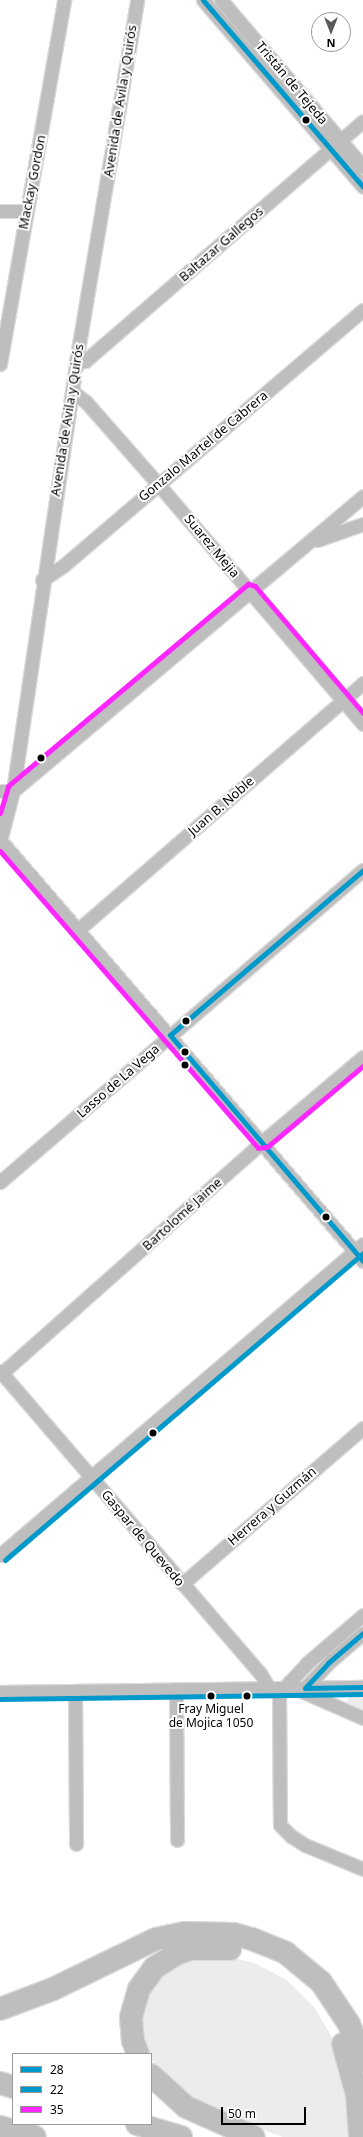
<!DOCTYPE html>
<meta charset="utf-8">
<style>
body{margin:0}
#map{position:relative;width:363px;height:2137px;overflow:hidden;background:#fff;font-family:"Noto Sans",sans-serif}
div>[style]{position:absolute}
.green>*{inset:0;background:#ececec}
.roads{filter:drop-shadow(1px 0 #dbdbdb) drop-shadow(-1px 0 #dbdbdb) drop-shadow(0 1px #dbdbdb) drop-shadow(0 -1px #dbdbdb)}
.street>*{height:13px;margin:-6.5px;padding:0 6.5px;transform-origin:6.5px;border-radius:6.5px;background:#bebebe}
.highway>*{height:22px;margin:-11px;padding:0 11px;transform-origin:11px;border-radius:11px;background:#bebebe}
.bus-1>*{height:5px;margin:-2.5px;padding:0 2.5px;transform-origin:2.5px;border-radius:2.5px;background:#0099cb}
.bus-2>*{height:5px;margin:-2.5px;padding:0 2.5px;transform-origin:2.5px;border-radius:2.5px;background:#0099cb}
.bus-3>*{height:5px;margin:-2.5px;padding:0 2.5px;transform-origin:2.5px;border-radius:2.5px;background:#fe27ff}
.dots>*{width:11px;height:11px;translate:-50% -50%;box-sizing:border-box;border:2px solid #fff;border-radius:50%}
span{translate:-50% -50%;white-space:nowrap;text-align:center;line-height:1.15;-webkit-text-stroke:4px #fff;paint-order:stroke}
.bus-label{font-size:12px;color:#000}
.street-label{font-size:13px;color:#000}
.legend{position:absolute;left:12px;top:2053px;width:140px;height:72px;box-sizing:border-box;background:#fff;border:1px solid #999;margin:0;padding:5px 7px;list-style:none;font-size:12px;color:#000}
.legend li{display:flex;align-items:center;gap:8px;height:20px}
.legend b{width:20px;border:1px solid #999}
.north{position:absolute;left:311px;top:12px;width:40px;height:40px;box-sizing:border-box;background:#fff;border:1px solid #999;border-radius:50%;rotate:180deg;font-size:11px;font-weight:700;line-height:16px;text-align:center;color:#000}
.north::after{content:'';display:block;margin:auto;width:14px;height:18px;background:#595959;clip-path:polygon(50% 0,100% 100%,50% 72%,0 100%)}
.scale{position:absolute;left:221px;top:2107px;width:85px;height:18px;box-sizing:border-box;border:2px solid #000;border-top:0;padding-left:5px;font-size:12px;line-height:14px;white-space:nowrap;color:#000;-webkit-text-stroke:3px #fff;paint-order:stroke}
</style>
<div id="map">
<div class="green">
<div style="clip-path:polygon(350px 1694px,363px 1694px,363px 1711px,346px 1704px)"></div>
<div style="clip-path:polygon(218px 1954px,254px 1963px,287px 1980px,314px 2007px,333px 2039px,345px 2072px,353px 2137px,283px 2137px,243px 2122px,208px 2108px,175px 2086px,153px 2063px,144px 2043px,141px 2020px,145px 1997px,171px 1964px)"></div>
</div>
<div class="roads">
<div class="street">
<div style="left:203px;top:0;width:246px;rotate:49.4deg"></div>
<div style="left:221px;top:0;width:219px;rotate:49.6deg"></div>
<div style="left:0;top:211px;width:26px"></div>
<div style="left:76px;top:362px;width:9px;rotate:-6deg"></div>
<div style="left:85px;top:361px;width:367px;rotate:-40.8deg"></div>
<div style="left:0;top:364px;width:370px;rotate:-80deg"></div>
<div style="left:72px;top:391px;width:18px;rotate:38deg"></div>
<div style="left:86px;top:402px;width:109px;rotate:48.7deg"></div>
<div style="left:158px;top:484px;width:316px;rotate:49.5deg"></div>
<div style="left:317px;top:540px;width:49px;rotate:-19.2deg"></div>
<div style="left:42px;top:580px;width:25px;rotate:-34deg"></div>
<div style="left:63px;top:566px;width:394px;rotate:-40.5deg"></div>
<div style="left:0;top:791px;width:13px"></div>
<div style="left:13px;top:791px;width:458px;rotate:-40.1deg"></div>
<div style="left:0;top:840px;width:556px;rotate:49.23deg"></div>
<div style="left:0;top:841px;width:52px;rotate:-75.4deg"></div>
<div style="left:13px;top:791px;width:434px;rotate:-81.6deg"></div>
<div style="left:76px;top:362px;width:367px;rotate:-80.4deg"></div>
<div style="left:79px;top:929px;width:376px;rotate:-40.9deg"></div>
<div style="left:0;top:1182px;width:479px;rotate:-40.7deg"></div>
<div style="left:0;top:1371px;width:399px;rotate:49.3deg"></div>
<div style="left:260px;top:1673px;width:17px;rotate:59deg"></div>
<div style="left:2px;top:1373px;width:348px;rotate:-41.6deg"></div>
<div style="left:262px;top:1142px;width:132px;rotate:-40.1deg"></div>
<div style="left:0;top:1555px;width:478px;rotate:-40.6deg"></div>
<div style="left:182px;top:1584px;width:239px;rotate:-40.8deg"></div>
<div style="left:279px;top:1688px;width:137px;rotate:89.6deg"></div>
<div style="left:280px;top:1825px;width:16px;rotate:45deg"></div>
<div style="left:291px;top:1836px;width:17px;rotate:33deg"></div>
<div style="left:305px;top:1845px;width:63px;rotate:22.5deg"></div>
<div style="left:284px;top:1688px;width:33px;rotate:-47deg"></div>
<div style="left:306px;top:1664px;width:75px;rotate:-40.7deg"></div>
<div style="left:305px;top:1688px;width:34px;rotate:-47deg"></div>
<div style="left:328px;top:1663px;width:46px;rotate:-40.6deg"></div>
<div style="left:176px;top:1689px;width:151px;rotate:89.6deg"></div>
<div style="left:299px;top:1690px;width:70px;rotate:23.6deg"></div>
<div style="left:75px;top:1691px;width:153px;rotate:89.6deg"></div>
<div style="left:0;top:1692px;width:363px;rotate:-0.8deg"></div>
</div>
<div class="highway">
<div style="left:0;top:2009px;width:57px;rotate:-20.7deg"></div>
<div style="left:53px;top:1989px;width:114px;rotate:-25.9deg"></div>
<div style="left:156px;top:1939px;width:29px;rotate:-12deg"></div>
<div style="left:184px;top:1933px;width:50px;rotate:1.1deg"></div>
<div style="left:234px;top:1934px;width:19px;rotate:16deg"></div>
<div style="left:252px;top:1939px;width:37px;rotate:22deg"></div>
<div style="left:286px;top:1953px;width:45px;rotate:39.6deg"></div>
<div style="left:321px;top:1982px;width:50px;rotate:56.3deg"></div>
<div style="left:349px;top:2024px;width:40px;rotate:69.8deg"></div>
<div style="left:343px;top:2044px;width:53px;rotate:74.6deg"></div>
<div style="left:357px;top:2095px;width:42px;rotate:85.9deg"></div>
<div style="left:138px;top:2054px;width:14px;rotate:-111deg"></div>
<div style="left:133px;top:2041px;width:24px;rotate:-95deg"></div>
<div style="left:131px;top:2017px;width:29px;rotate:-74deg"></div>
<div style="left:139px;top:1989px;width:26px;rotate:-54deg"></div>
<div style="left:154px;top:1968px;width:28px;rotate:-32deg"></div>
<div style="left:178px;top:1953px;width:13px;rotate:-18deg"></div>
<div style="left:190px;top:1949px;width:40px"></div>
<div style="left:151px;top:2075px;width:47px;rotate:42.4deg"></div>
<div style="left:186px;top:2107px;width:74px;rotate:23.8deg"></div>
<div style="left:0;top:2083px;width:14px;rotate:17deg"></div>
<div style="left:137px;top:2124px;width:46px;rotate:16.5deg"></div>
<div style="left:0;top:2127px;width:36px;rotate:16deg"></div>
</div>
</div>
<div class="bus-1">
<div style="left:203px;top:0;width:246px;rotate:49.4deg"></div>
<div style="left:170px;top:1035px;width:297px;rotate:49.5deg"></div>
<div style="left:170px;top:1035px;width:254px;rotate:-40.5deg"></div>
<div style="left:305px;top:1688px;width:34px;rotate:-47deg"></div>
<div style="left:328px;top:1663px;width:46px;rotate:-40.6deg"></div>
<div style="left:305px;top:1688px;width:58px;rotate:-1deg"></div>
</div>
<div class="bus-2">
<div style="left:5px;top:1560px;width:472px;rotate:-40.6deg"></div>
<div style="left:0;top:1699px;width:363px;rotate:-0.8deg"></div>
</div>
<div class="bus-3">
<div style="left:0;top:813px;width:28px;rotate:-73deg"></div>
<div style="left:8px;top:786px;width:314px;rotate:-40.1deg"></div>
<div style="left:248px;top:584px;width:7px;rotate:16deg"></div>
<div style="left:255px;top:586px;width:167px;rotate:49.6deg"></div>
<div style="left:0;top:851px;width:393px;rotate:49deg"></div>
<div style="left:258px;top:1148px;width:9px;rotate:-6deg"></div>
<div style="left:267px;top:1147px;width:126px;rotate:-40.2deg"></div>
</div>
<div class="dots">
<div style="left:306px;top:120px;background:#000"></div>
<div style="left:41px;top:758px;background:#000"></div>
<div style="left:186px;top:1021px;background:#000"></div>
<div style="left:185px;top:1052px;background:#000"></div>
<div style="left:185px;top:1065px;background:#000"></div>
<div style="left:326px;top:1217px;background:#000"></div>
<div style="left:153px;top:1433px;background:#000"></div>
<div style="left:211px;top:1696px;background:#000"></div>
<div style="left:247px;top:1696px;background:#000"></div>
</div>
<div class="bus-label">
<span style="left:211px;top:1716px">Fray Miguel<br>de Mojica 1050</span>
</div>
<div class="street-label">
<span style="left:292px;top:83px;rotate:50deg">Tristán de Tejeda</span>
<span style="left:120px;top:101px;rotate:-81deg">Avenida de Avila y Quirós</span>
<span style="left:32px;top:182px;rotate:-79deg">Mackay Gordon</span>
<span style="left:221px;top:244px;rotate:-41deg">Baltazar Gallegos</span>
<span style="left:67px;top:420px;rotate:-81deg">Avenida de Avila y Quirós</span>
<span style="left:203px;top:446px;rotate:-40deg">Gonzalo Martel de Cabrera</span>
<span style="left:212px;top:546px;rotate:50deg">Suarez Mejia</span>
<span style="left:221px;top:806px;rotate:-41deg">Juan B. Noble</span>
<span style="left:118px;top:1081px;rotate:-41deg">Lasso de La Vega</span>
<span style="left:182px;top:1214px;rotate:-42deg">Bartolomé Jaime</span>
<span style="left:272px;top:1506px;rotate:-41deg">Herrera y Guzmán</span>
<span style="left:143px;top:1538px;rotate:50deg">Gaspar de Quevedo</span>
</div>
<ul class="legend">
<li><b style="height:5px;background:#0099cb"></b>28</li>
<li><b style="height:5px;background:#0099cb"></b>22</li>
<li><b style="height:5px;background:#fe27ff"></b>35</li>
</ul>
<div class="north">N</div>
<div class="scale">50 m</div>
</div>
